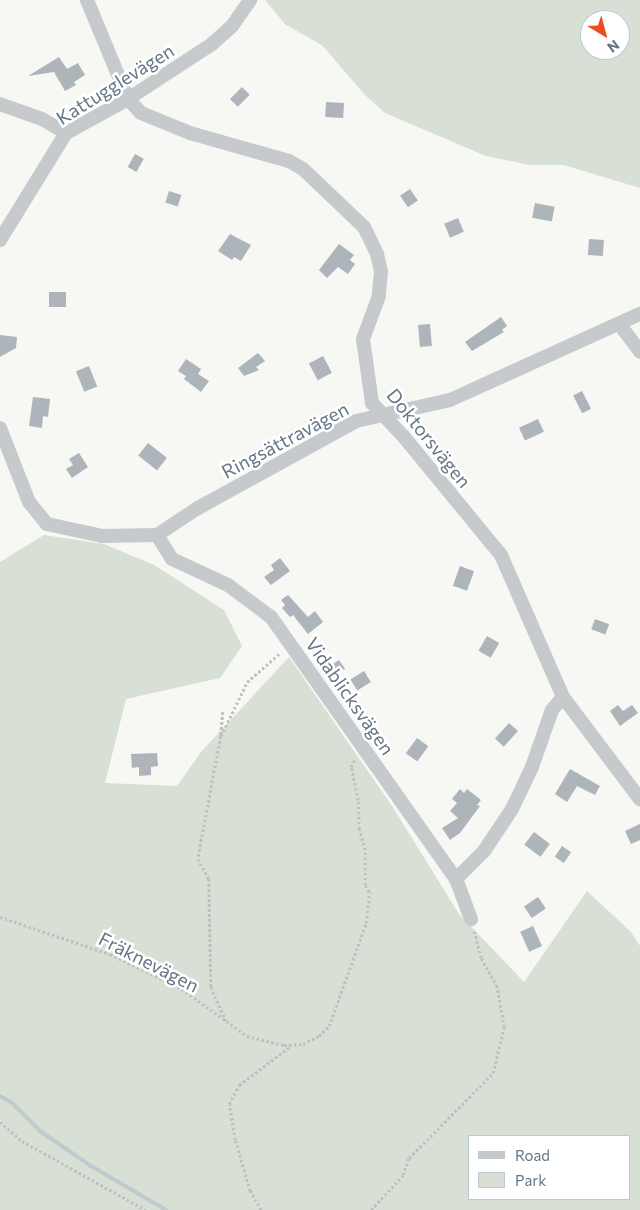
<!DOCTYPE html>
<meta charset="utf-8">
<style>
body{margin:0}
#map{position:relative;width:640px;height:1210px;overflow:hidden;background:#f7f7f3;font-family:Commissioner,sans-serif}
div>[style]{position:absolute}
.green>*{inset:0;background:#d8dfd4}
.stream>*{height:4px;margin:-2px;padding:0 2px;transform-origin:2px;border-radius:2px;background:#bdcace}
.building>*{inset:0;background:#adb5bb;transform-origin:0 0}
.path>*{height:2.5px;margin-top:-1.25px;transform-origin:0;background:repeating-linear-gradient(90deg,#bdc0c2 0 2.5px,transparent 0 5px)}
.street>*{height:14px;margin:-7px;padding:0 7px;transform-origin:7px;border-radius:7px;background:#c6cacd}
span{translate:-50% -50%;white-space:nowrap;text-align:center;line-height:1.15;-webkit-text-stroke:5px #fff;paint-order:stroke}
.street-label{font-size:19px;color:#647786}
.legend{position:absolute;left:468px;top:1135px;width:162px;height:65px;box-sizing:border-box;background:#fff;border:1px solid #c1c9cf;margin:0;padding:6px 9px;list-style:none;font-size:15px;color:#647786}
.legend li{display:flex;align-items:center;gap:10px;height:25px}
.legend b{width:25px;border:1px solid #c1c9cf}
.north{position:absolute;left:580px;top:10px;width:50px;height:50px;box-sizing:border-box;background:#fff;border:1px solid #c1c9cf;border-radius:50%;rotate:143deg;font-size:14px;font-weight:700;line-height:20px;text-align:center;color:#647786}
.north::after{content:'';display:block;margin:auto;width:18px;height:22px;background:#ee4d1c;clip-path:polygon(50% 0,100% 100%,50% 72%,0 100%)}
</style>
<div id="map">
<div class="green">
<div style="clip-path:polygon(evenodd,265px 0,640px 0,640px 188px,564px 165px,530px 165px,486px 156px,385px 113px,366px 96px,322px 45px,286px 25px,265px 0,590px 20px,620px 20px,620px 50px,590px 50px,590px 20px)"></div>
<div style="clip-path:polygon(evenodd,44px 535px,104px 544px,154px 565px,224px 610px,242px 646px,220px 678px,126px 699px,105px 783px,177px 786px,201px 752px,289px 657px,392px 806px,459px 914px,524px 982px,587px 891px,631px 932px,640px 946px,640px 1210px,0 1210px,0 562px,44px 535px,469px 1136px,629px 1136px,629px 1199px,469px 1199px,469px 1136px)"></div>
</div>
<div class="stream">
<div style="left:0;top:1096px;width:14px;rotate:30deg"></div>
<div style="left:12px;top:1103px;width:40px;rotate:45deg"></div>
<div style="left:40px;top:1131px;width:62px;rotate:34.5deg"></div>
<div style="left:91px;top:1166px;width:87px;rotate:30.4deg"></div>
</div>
<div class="building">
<div style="clip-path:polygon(59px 57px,67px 69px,78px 63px,85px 75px,74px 82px,76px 85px,65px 91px,54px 72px,28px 76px)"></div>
<div style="left:242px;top:87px;width:11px;height:17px;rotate:45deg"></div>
<div style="left:326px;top:102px;width:18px;height:15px;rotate:3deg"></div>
<div style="left:135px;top:154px;width:10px;height:15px;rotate:29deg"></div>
<div style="left:410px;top:189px;width:14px;height:12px;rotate:56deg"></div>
<div style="left:169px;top:191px;width:13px;height:12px;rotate:18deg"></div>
<div style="left:535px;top:203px;width:20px;height:15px;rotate:11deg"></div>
<div style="left:458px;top:218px;width:15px;height:15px;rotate:67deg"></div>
<div style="clip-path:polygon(230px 234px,251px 245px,241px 261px,234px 257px,232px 260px,218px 251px)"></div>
<div style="left:589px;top:239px;width:15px;height:16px;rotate:4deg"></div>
<div style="clip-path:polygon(339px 244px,354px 255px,350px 260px,355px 264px,348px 274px,338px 267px,327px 278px,319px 270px)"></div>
<div style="left:49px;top:292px;width:17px;height:15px"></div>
<div style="clip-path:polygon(501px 317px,507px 326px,502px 330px,504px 332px,472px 351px,465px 342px)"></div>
<div style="left:430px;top:324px;width:22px;height:12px;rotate:85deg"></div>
<div style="clip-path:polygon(0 335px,17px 337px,16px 348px,0 357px)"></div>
<div style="clip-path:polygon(258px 353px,265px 361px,256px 367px,259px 370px,244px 376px,238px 368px)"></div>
<div style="left:323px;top:356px;width:19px;height:16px;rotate:62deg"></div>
<div style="clip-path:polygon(186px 359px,201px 369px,198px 374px,209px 381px,201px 392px,184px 379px,186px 376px,178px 371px)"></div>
<div style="left:89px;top:366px;width:22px;height:14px;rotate:68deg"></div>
<div style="left:582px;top:391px;width:20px;height:10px;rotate:63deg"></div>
<div style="clip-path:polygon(33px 397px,50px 399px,48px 417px,43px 416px,42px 428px,29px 426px)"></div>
<div style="left:538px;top:419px;width:14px;height:21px;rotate:65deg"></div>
<div style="left:148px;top:443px;width:24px;height:16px;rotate:38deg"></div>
<div style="clip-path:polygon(79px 453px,88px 467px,72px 478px,66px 469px,73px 465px,69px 459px)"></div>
<div style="clip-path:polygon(280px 558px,290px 571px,271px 585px,264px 577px,274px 570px,271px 565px)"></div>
<div style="left:460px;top:566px;width:15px;height:21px;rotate:20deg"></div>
<div style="clip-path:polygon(288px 595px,308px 617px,315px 611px,323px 622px,308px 634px,293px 615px,290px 617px,282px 608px,285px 605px,281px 600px)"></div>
<div style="left:595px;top:619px;width:15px;height:11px;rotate:20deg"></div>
<div style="left:487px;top:636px;width:14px;height:17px;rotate:30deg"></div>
<div style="left:339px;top:660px;width:11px;height:12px;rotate:56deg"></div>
<div style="left:364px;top:671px;width:13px;height:16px;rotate:58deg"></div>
<div style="clip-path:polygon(618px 705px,623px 711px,632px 705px,638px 713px,620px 726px,610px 711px)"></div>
<div style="left:509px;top:723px;width:12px;height:21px;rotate:42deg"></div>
<div style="left:417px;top:738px;width:14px;height:19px;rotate:36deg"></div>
<div style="clip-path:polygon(157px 753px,158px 766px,151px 767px,151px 775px,139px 776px,139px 767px,132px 768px,131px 754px)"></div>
<div style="clip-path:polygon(570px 769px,600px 786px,595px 795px,577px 786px,567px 802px,555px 794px)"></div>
<div style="clip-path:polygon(460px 789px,464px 793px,467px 789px,481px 800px,477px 805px,480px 806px,460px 833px,450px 840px,442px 828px,458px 818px,450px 811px,457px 803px,452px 799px)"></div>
<div style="clip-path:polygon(640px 824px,640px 840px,631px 844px,625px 831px)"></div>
<div style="left:534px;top:832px;width:20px;height:16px;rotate:37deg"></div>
<div style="left:562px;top:846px;width:11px;height:13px;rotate:34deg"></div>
<div style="left:538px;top:897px;width:14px;height:17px;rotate:56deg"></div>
<div style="left:533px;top:926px;width:22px;height:14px;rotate:66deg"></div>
</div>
<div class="path">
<div style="left:223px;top:712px;width:24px;rotate:95deg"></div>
<div style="left:221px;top:736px;width:60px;rotate:-64.3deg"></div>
<div style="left:247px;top:682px;width:44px;rotate:-41.3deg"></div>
<div style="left:221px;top:736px;width:125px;rotate:100.6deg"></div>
<div style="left:198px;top:859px;width:23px;rotate:61deg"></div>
<div style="left:209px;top:879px;width:108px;rotate:88.9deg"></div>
<div style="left:211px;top:987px;width:37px;rotate:66deg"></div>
<div style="left:0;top:917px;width:116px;rotate:18.6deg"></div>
<div style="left:110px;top:954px;width:80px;rotate:25.9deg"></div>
<div style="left:182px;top:989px;width:80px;rotate:35.9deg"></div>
<div style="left:247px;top:1036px;width:38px;rotate:14deg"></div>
<div style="left:284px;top:1045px;width:19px;rotate:-3deg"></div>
<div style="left:303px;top:1044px;width:18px;rotate:-27deg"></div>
<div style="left:319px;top:1036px;width:14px;rotate:-45deg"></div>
<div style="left:329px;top:1026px;width:109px;rotate:-70.2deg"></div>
<div style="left:366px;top:923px;width:31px;rotate:-84deg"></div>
<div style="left:369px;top:892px;width:8px;rotate:-120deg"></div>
<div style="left:365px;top:885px;width:35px;rotate:-90deg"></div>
<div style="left:365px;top:850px;width:22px;rotate:-106deg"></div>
<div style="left:359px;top:829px;width:29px;rotate:-92deg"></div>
<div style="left:358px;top:800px;width:34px;rotate:-102deg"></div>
<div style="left:351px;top:767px;width:9px;rotate:-63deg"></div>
<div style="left:0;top:1122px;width:29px;rotate:41deg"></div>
<div style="left:22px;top:1141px;width:142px;rotate:29.1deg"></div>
<div style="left:261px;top:1210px;width:22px;rotate:-120deg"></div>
<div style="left:250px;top:1191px;width:53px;rotate:-106.4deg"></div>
<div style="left:235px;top:1140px;width:36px;rotate:-99deg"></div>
<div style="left:229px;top:1104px;width:21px;rotate:-62deg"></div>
<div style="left:239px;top:1085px;width:65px;rotate:-36.9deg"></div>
<div style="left:371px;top:1210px;width:47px;rotate:-47.6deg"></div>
<div style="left:403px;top:1175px;width:18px;rotate:-71deg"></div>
<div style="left:409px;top:1158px;width:120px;rotate:-45.3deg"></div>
<div style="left:493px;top:1073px;width:47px;rotate:-76.6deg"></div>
<div style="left:504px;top:1027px;width:41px;rotate:-99.9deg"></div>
<div style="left:497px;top:987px;width:33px;rotate:-119deg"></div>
<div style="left:481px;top:958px;width:28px;rotate:-105deg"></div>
</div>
<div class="street">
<div style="left:87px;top:0;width:107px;rotate:67.5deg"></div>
<div style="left:128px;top:99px;width:19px;rotate:47deg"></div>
<div style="left:141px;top:113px;width:53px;rotate:22.2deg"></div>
<div style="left:190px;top:133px;width:103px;rotate:15.8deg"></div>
<div style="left:289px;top:161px;width:16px;rotate:30deg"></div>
<div style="left:303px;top:169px;width:84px;rotate:43.6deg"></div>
<div style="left:364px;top:227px;width:30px;rotate:64deg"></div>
<div style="left:377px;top:254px;width:17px;rotate:77deg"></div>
<div style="left:381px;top:271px;width:25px;rotate:95deg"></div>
<div style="left:379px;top:296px;width:46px;rotate:110.4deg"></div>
<div style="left:363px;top:339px;width:65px;rotate:82deg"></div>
<div style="left:372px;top:403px;width:47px;rotate:46.7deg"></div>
<div style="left:404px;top:437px;width:153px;rotate:50.6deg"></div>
<div style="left:501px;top:555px;width:155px;rotate:66.4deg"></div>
<div style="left:563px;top:697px;width:128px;rotate:53deg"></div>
<div style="left:0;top:104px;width:45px;rotate:19.7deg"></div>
<div style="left:42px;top:119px;width:28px;rotate:30deg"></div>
<div style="left:0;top:240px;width:126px;rotate:-58.3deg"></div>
<div style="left:66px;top:133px;width:71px;rotate:-28.7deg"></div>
<div style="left:128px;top:99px;width:100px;rotate:-33.2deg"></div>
<div style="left:212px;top:44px;width:27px;rotate:-42deg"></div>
<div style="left:232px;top:26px;width:32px;rotate:-55deg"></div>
<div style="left:620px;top:325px;width:34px;rotate:53deg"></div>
<div style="left:0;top:428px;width:79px;rotate:68.6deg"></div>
<div style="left:29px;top:502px;width:28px;rotate:51deg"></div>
<div style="left:47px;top:524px;width:56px;rotate:12.3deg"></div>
<div style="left:102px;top:536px;width:55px;rotate:-1deg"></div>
<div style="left:157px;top:535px;width:49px;rotate:-33.4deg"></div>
<div style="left:198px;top:508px;width:180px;rotate:-28.8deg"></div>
<div style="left:356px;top:421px;width:96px;rotate:-12.6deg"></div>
<div style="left:450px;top:400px;width:209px;rotate:-24.4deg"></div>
<div style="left:157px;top:535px;width:28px;rotate:58deg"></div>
<div style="left:172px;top:559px;width:62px;rotate:24.9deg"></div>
<div style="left:228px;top:585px;width:54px;rotate:36.7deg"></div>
<div style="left:271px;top:617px;width:321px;rotate:54.8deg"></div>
<div style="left:456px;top:879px;width:43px;rotate:69.4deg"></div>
<div style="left:456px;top:879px;width:40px;rotate:-45deg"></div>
<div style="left:484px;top:851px;width:50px;rotate:-56.3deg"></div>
<div style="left:512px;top:809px;width:47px;rotate:-64.5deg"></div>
<div style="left:532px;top:767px;width:60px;rotate:-70.7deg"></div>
<div style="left:552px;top:710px;width:17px;rotate:-50deg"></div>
</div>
<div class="street-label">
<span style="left:115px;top:84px;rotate:-32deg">Kattugglevägen</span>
<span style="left:429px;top:438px;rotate:51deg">Doktorsvägen</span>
<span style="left:285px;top:440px;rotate:-28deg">Ringsättravägen</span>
<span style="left:350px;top:696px;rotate:55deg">Vidablicksvägen</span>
<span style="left:149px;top:962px;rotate:27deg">Fräknevägen</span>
</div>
<ul class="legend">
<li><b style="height:6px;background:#c6cacd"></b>Road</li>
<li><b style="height:14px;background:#d8dfd4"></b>Park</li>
</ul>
<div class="north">N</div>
</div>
